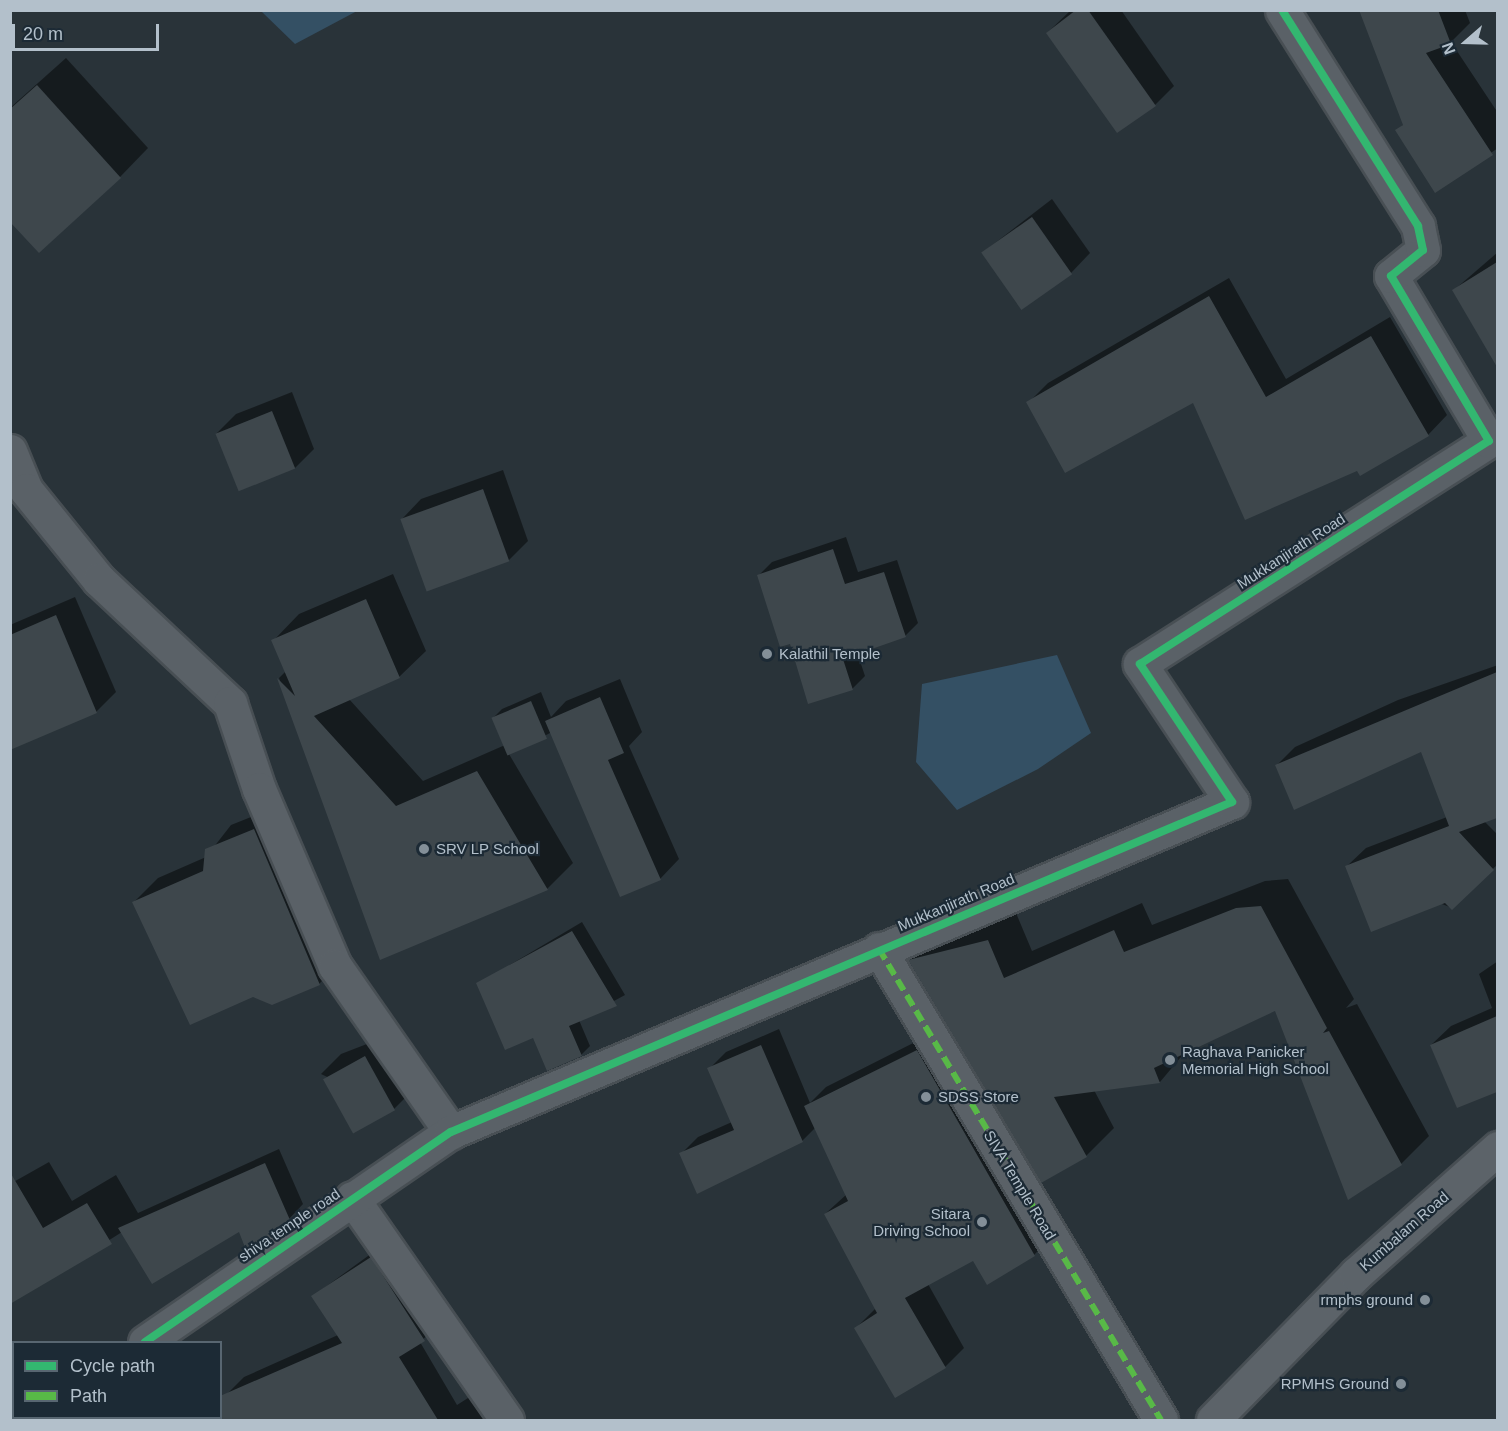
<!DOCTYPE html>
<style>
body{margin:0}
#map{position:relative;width:1508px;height:1431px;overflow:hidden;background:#293339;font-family:Arial,sans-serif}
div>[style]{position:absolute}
.water>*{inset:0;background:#345064}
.shadow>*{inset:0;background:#0007}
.building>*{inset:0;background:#3e474c;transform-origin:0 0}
.roads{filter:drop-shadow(2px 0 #484f54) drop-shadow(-2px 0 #484f54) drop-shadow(0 2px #484f54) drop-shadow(0 -2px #484f54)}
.minor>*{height:33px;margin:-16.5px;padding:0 16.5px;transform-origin:16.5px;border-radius:16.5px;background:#5a6167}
.major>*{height:33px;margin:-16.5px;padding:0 16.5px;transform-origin:16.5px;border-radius:16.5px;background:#5c6369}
.quiet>*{height:6px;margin-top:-3px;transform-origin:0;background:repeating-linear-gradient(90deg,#58b947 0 12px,transparent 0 18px)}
.cycleway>*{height:8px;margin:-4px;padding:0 4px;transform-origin:4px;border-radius:4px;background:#33b770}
.dots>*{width:16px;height:16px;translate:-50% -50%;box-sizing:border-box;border:3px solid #1c2a35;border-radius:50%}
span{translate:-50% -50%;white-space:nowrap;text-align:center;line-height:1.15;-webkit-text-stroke:4.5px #1c2a35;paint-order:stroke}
.street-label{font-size:15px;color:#b3c0cb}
.poi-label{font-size:15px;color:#b3c0cb}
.left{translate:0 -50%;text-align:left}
.right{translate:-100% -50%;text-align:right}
.frame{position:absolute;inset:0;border:12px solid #b3c0cb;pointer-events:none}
.legend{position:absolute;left:12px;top:1341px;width:210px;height:78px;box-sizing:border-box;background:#1c2a35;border:2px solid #586671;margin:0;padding:8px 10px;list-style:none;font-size:18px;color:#b3c0cb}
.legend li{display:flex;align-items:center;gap:12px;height:30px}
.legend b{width:30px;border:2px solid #586671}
.north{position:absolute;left:1436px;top:12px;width:60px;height:60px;-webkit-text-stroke:4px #1c2a35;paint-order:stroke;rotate:250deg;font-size:16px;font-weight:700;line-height:24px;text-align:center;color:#b3c0cb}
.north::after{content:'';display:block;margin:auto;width:21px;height:27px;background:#b3c0cb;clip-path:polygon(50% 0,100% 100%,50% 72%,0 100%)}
.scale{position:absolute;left:12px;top:24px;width:147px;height:27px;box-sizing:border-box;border:3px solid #b3c0cb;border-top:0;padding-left:8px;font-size:18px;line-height:21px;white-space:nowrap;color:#b3c0cb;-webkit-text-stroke:4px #1c2a35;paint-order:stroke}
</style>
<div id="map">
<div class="water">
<div style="clip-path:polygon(261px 11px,357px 11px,295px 44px)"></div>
<div style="clip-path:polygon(1057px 655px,1091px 733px,1038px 769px,957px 810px,916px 762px,922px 684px)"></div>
</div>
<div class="shadow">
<div style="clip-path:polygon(1071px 10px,1121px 10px,1174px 86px,1155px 105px,1047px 33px)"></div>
<div style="clip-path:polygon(1361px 10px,1465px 10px,1470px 23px,1451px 42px,1498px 113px,1498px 148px,1436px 191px,1397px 131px,1404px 124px)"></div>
<div style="clip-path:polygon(66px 58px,148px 148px,120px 177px,10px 220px,10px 108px)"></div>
<div style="clip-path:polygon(1052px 199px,1090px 253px,1071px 273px,982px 253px)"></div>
<div style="clip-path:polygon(1498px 252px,1498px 364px,1454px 290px)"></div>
<div style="clip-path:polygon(1229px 278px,1286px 379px,1390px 317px,1447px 415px,1428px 435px,1358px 469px,1194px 400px,1028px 403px,1048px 383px)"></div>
<div style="clip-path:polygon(292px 392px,314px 449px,295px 468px,216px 434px,236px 414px)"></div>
<div style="clip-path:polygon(503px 470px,528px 541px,508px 561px,402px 519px,421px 499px)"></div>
<div style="clip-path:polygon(846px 537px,858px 572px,897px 560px,918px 623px,905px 636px,857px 652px,865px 676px,852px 689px,791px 642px,759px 575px,772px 562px)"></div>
<div style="clip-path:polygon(393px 574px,426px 651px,399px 677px,349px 699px,423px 781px,505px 745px,493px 718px,502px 709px,541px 692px,551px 717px,566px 701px,620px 679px,642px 732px,629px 746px,679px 859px,660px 879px,552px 732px,509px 754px,573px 863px,547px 889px,381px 958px,279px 678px,286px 671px,273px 641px,299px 614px)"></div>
<div style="clip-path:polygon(75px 597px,116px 692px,96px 712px,10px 749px,10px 625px)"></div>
<div style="clip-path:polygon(1498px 665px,1498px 816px,1484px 821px,1498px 835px,1498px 864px,1452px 908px,1347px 866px,1366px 848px,1447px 817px,1422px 750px,1277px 765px,1295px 747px,1398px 700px)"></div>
<div style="clip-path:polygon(279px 806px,343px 960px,319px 984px,134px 902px,158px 878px,206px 857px,231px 825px)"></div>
<div style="clip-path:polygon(1288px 879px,1354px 999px,1346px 1008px,1357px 1004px,1429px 1136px,1401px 1164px,1275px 1009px,1186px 1051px,1160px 1082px,1094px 1090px,1114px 1128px,1086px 1156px,910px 960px,938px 932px,1016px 913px,1032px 951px,1142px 903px,1152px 925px,1265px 881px)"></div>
<div style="clip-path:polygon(582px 922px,625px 995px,579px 1020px,590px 1046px,581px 1055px,533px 1036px,478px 984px)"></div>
<div style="clip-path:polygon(1498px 961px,1498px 1090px,1458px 1106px,1431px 1045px,1451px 1026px,1492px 1008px,1479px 974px)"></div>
<div style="clip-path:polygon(779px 1029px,810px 1103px,826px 1087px,937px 1031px,1053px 1235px,1034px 1255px,973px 1259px,928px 1284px,964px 1348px,945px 1367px,856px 1328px,876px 1308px,825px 1214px,847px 1194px,816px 1127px,802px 1141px,681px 1154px,698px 1137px,732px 1122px,709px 1069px,726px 1052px)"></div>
<div style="clip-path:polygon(385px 1037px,413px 1090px,394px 1109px,321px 1074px,341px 1054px)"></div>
<div style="clip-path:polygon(279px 1149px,303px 1204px,289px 1219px,239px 1230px,122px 1232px,10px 1303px,10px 1184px,49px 1162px,72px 1201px,116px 1175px,138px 1213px)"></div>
<div style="clip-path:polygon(390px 1240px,443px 1321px,420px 1342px,457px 1405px,479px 1391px,497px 1420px,380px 1420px,369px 1401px,323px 1420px,235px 1420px,225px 1396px,244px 1377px,338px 1335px,313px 1296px)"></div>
<div style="clip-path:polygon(74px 1418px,177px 1418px,172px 1420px)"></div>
</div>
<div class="building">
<div style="clip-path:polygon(1076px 10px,1088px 10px,1156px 106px,1117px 133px,1046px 33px)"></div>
<div style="clip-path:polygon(1359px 10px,1438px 10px,1451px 44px,1426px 53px,1493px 155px,1435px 193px,1395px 130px,1403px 125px)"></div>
<div style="clip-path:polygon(37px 85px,121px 178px,39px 253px,10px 222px,10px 109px)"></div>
<div style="left:1032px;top:217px;width:70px;height:62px;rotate:55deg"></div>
<div style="clip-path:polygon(1497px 262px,1497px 367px,1452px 290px)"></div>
<div style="clip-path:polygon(1209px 296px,1266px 397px,1371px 336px,1429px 436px,1360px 476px,1357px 471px,1245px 520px,1193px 403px,1065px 473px,1026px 402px)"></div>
<div style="left:272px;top:411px;width:62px;height:61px;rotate:68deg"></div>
<div style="left:483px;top:489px;width:77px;height:88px;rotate:70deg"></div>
<div style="clip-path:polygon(833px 549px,845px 584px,884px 572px,906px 637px,843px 659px,853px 690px,808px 704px,790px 644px,780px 647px,757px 575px)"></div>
<div style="clip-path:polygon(366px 599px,400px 678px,314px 716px,396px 806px,477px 771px,548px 890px,380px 960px,277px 678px,295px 696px,271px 640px)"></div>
<div style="clip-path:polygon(56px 615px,97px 713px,10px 750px,10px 635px)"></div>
<div style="clip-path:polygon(1497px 672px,1497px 818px,1459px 832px,1494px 870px,1452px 910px,1445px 903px,1371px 932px,1345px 866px,1449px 826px,1421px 752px,1294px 810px,1275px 765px)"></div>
<div style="clip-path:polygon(600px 697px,624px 753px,608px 760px,661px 880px,620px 897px,545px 721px)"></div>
<div style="left:531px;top:701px;width:41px;height:43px;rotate:67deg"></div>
<div style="clip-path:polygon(254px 829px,320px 985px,272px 1005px,253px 997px,190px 1025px,132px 902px,203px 871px,205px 849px)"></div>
<div style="clip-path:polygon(1261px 906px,1327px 1028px,1323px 1033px,1329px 1031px,1402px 1165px,1348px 1200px,1275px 1011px,1154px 1068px,1160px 1083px,1054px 1097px,1087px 1157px,1041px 1183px,908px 960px,988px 940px,1004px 978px,1114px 930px,1124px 952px,1236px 908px)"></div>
<div style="clip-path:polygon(572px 931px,617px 1006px,569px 1026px,582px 1056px,547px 1071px,533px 1038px,505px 1050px,476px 983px)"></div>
<div style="clip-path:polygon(1497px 1016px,1497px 1092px,1457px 1108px,1430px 1045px)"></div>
<div style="clip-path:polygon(761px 1045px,803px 1142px,697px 1194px,679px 1153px,734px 1130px,707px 1068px)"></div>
<div style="clip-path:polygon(917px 1050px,1035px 1256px,987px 1285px,973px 1261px,905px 1298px,946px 1368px,895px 1398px,854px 1328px,877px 1313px,824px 1214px,848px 1201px,804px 1106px)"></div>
<div style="left:365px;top:1056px;width:62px;height:48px;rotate:61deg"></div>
<div style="clip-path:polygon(265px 1163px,290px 1220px,246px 1250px,239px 1232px,152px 1284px,118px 1228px)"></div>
<div style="clip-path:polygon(10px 1172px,43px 1228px,87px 1203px,112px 1244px,10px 1304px)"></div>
<div style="clip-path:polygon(371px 1257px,425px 1341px,399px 1357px,438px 1420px,166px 1420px,220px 1418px,220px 1396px,342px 1343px,311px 1296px)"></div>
</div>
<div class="roads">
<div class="minor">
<div style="left:10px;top:451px;width:42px;rotate:67.7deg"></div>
<div style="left:26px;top:490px;width:116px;rotate:51deg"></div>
<div style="left:99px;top:580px;width:180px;rotate:43.2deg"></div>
<div style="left:230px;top:703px;width:91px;rotate:71.4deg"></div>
<div style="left:259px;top:789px;width:193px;rotate:66.8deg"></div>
<div style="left:335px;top:966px;width:203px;rotate:55.1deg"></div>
<div style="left:879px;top:949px;width:549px;rotate:59.09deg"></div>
<div style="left:352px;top:1198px;width:271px;rotate:55.1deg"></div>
<div style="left:145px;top:1342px;width:371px;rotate:-34.5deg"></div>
<div style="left:451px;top:1132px;width:848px;rotate:-22.91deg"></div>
<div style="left:1232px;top:802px;width:166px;rotate:-123.7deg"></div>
<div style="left:1140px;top:664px;width:414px;rotate:-32.6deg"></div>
<div style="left:1489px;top:441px;width:192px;rotate:-120.7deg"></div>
<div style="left:1391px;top:276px;width:41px;rotate:-39.1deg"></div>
<div style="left:1423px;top:250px;width:25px;rotate:-102deg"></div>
<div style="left:1418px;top:226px;width:255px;rotate:-122.2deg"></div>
<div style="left:36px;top:1420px;width:4px;rotate:-27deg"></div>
</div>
<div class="major">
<div style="left:1213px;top:1420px;width:204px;rotate:-45.6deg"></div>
<div style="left:1356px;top:1274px;width:190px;rotate:-41.6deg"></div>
</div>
</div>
<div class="quiet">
<div style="left:879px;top:949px;width:549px;rotate:59.09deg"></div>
</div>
<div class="cycleway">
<div style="left:145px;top:1342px;width:371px;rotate:-34.5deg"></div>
<div style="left:451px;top:1132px;width:848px;rotate:-22.91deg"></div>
<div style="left:1232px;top:802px;width:166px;rotate:-123.7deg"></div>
<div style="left:1140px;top:664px;width:414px;rotate:-32.6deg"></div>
<div style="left:1489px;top:441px;width:192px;rotate:-120.7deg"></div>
<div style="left:1391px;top:276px;width:41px;rotate:-39.1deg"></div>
<div style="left:1423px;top:250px;width:25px;rotate:-102deg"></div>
<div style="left:1418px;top:226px;width:255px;rotate:-122.2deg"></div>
</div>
<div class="dots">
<div style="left:767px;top:654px;background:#838f98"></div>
<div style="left:424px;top:849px;background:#838f98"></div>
<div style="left:1170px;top:1060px;background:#838f98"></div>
<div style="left:926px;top:1097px;background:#838f98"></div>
<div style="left:982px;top:1222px;background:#838f98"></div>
<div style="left:1425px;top:1300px;background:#838f98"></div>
<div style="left:1401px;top:1384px;background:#838f98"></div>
</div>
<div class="street-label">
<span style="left:1291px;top:551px;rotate:-33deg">Mukkanjirath Road</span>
<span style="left:956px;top:902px;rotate:-23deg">Mukkanjirath Road</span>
<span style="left:1020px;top:1185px;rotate:59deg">SIVA Temple Road</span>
<span style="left:289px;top:1225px;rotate:-34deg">shiva temple road</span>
<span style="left:1404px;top:1231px;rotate:-41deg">Kumbalam Road</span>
</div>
<div class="poi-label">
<span class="left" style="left:779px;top:654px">Kalathil Temple</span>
<span class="left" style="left:436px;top:849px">SRV LP School</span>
<span class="left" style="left:1182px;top:1060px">Raghava Panicker<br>Memorial High School</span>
<span class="left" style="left:938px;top:1097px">SDSS Store</span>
<span class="right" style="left:970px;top:1222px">Sitara<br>Driving School</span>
<span class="right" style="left:1413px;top:1300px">rmphs ground</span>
<span class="right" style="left:1389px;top:1384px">RPMHS Ground</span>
</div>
<div class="frame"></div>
<ul class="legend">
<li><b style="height:8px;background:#33b770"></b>Cycle path</li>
<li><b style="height:8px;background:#58b947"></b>Path</li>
</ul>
<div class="north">N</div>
<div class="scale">20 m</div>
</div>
